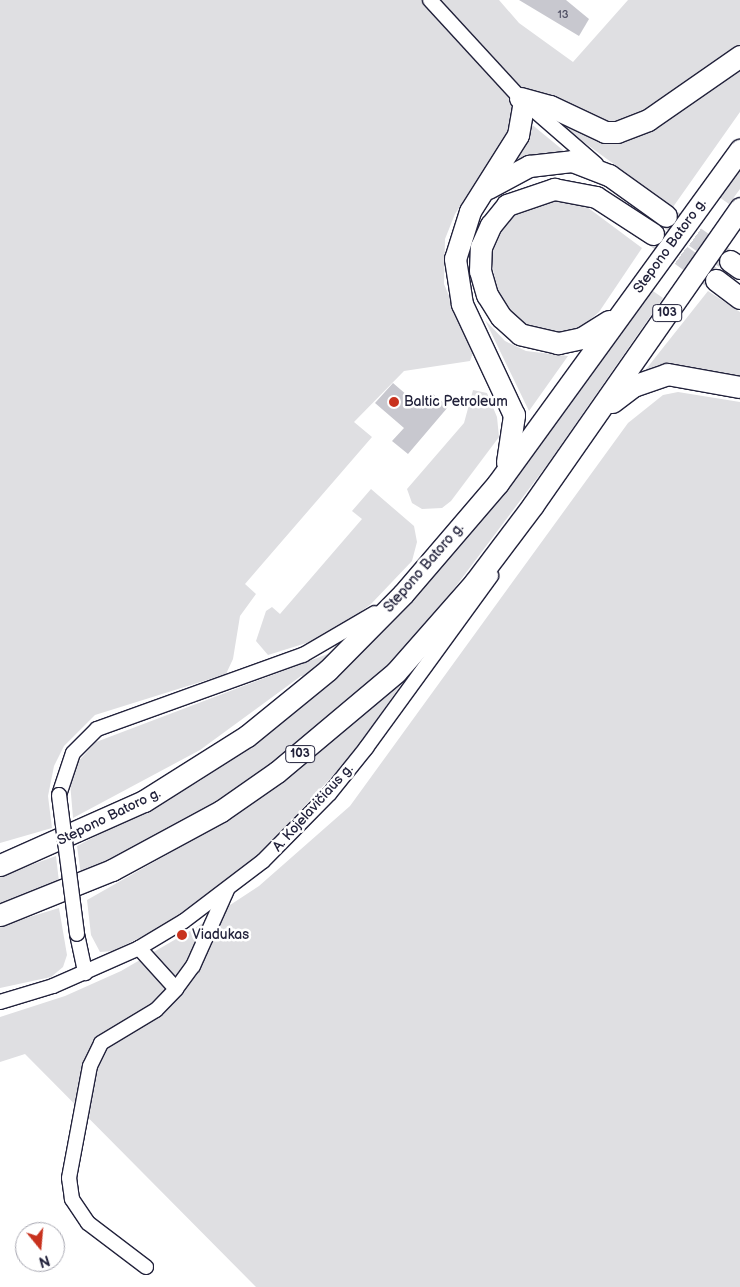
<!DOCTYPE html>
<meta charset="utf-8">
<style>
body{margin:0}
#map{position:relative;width:740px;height:1287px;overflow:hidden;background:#fff;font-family:"Balsamiq Sans",sans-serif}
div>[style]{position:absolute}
.green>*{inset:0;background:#dfdfe2}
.building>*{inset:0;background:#c8c8cf}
.primary-tunnel>*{height:21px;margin-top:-10.5px;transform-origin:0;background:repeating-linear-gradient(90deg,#d3d3d8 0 21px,transparent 0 32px)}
.roads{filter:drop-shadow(1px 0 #22223b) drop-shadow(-1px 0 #22223b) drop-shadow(0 1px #22223b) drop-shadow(0 -1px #22223b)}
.street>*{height:14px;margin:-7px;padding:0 7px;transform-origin:7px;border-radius:7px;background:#fff}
.primary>*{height:21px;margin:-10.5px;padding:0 10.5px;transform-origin:10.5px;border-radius:10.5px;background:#fff}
.bridges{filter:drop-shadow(1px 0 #22223b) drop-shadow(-1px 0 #22223b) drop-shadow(0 1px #22223b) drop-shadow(0 -1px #22223b)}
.street-bridge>*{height:14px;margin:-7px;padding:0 7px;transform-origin:7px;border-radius:7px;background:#fff}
.dots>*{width:14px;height:14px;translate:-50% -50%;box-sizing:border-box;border:2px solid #fff;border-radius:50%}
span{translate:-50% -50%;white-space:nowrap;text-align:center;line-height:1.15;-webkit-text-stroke:5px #fff;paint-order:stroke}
.number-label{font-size:11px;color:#4c4c60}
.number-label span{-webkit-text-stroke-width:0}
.shield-label span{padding:1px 4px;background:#fff;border:1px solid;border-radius:4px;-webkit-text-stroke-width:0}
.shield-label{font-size:12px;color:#22223b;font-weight:700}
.street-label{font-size:14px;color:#22223b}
.poi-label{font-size:14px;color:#22223b}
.left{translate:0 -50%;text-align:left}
.north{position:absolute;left:15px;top:1222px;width:50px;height:50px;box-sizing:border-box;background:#fff;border:1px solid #a7a7b1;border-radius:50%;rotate:163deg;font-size:14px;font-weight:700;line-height:20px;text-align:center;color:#22223b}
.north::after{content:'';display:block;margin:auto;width:18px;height:22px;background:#c8321e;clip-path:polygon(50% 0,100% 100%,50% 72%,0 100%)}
</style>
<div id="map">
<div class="green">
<div style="clip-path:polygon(0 0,499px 0,519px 23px,573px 62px,628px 0,740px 0,740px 46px,639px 116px,622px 123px,592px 123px,541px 92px,518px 87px,515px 121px,455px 214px,445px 239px,444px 284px,473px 353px,470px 361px,404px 371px,354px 422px,372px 437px,245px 584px,256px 594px,240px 616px,233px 659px,226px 674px,95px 715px,64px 746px,54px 766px,48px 796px,52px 828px,0 843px)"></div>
<div style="clip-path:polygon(740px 61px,740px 112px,673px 207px,545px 114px,603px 138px)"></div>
<div style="clip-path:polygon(530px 123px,564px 151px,512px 160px)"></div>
<div style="clip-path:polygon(740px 168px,740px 189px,729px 204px,719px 197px)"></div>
<div style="clip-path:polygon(565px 199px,587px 207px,642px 248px,599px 312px,579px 329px,561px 332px,523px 324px,511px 313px,497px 294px,491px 255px,506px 222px,521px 209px,545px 200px)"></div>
<div style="clip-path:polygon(653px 291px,663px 298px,547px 465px,426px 626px,368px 685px,251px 780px,192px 818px,81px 875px,77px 846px,200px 781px,267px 733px,387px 627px,540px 442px)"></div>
<div style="clip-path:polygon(708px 291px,740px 312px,740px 382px,643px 373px)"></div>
<div style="clip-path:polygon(485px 320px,505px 341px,526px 351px,568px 356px,529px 411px)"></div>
<div style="clip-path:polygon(473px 390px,487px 393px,497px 417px,499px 437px,451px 501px,442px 508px,422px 509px,412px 503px,407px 489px,464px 423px)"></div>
<div style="clip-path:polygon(678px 392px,740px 402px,740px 1287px,256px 1287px,25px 1054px,0 1062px,0 1017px,65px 996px,121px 971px,195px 928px,259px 886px,350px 806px,628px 423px,663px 395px)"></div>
<div style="clip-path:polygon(371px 489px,414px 526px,417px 542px,412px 561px,371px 604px,347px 622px,319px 639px,268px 655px,256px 641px,266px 611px,272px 607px,280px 614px,362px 519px,352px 511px)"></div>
<div style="clip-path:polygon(333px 652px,306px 677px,301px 676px,200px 750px,73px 818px,70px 782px,75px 765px,96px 742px)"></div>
<div style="clip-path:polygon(409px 673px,352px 755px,259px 855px,163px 926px,113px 951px,100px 952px,91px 935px,87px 900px,212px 829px,277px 786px)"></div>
<div style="clip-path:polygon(56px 856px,59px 882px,0 904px,0 876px)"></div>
<div style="clip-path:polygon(59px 908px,67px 955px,63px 967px,51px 977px,0 988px,0 926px)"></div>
</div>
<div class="building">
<div style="clip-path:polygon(519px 0,566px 0,589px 19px,579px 36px)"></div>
<div style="clip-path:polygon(393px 383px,423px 409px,433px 394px,448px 407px,408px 454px,392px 441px,404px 428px,375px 403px)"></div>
</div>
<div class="primary-tunnel">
<div style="left:669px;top:218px;width:69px;rotate:35.5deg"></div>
<div style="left:655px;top:236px;width:75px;rotate:35.8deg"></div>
</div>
<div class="roads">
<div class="street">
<div style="left:430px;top:0;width:133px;rotate:47.4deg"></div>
<div style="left:520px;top:98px;width:101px;rotate:41deg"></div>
<div style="left:59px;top:795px;width:44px;rotate:-71.6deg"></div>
<div style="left:73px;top:753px;width:34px;rotate:-45deg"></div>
<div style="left:97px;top:729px;width:219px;rotate:-19.8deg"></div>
<div style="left:303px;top:655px;width:83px;rotate:-30.3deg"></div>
<div style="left:77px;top:934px;width:40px;rotate:78deg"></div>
<div style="left:139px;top:948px;width:55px;rotate:47.9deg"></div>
<div style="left:0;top:1002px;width:55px;rotate:-16.8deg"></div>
<div style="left:53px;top:986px;width:94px;rotate:-23.8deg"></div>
<div style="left:139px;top:948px;width:52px;rotate:-31deg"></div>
<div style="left:184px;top:921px;width:99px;rotate:-37.2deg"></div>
<div style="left:263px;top:861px;width:95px;rotate:-45.4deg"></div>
<div style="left:330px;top:793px;width:58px;rotate:-51.3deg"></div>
<div style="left:366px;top:748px;width:213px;rotate:-54deg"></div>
<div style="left:146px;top:1267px;width:73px;rotate:-142.8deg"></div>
<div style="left:88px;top:1223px;width:29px;rotate:-124deg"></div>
<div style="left:72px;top:1199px;width:21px;rotate:-98deg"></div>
<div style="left:69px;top:1178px;width:114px;rotate:-79.4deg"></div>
<div style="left:90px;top:1066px;width:25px;rotate:-64deg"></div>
<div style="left:101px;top:1043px;width:64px;rotate:-31deg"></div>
<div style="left:156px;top:1010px;width:29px;rotate:-46deg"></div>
<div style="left:176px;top:989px;width:29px;rotate:-54deg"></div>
<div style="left:193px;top:966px;width:83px;rotate:-65.9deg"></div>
</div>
<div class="primary">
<div style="left:520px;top:98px;width:31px;rotate:15deg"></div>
<div style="left:550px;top:106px;width:61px;rotate:25.3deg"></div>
<div style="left:605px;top:132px;width:12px"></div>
<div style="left:617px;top:132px;width:33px;rotate:-21deg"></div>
<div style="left:648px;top:120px;width:112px;rotate:-34.8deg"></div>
<div style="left:488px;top:188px;width:47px;rotate:-28.2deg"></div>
<div style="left:529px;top:166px;width:43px;rotate:-6.6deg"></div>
<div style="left:572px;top:161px;width:40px;rotate:21deg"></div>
<div style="left:609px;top:175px;width:70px;rotate:35.7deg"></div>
<div style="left:730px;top:261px;width:12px;rotate:35deg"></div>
<div style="left:716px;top:280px;width:30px;rotate:37deg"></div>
<div style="left:609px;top:321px;width:32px;rotate:148deg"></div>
<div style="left:582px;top:338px;width:25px;rotate:168deg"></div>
<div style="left:558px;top:343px;width:39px;rotate:-167deg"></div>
<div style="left:520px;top:334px;width:25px;rotate:-138deg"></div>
<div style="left:501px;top:317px;width:26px;rotate:-122deg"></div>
<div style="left:487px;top:295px;width:25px;rotate:-106deg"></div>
<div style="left:480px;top:271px;width:24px;rotate:-88deg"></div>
<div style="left:481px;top:247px;width:24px;rotate:-66deg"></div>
<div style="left:491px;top:225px;width:26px;rotate:-51deg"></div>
<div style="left:507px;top:205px;width:50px;rotate:-18.8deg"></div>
<div style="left:554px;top:189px;width:43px;rotate:10.8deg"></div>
<div style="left:596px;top:197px;width:68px;rotate:33deg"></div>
<div style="left:612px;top:402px;width:26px;rotate:-37deg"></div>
<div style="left:633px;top:386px;width:36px;rotate:-19deg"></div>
<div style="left:667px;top:374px;width:74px;rotate:10.1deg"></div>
<div style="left:507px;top:462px;width:48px;rotate:-81.5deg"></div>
<div style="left:514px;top:415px;width:123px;rotate:-115.1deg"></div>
<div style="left:462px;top:304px;width:46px;rotate:-98.8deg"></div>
<div style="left:455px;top:259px;width:50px;rotate:-72.6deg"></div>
<div style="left:470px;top:211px;width:90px;rotate:-57.7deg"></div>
<div style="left:518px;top:135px;width:35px;rotate:-80deg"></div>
<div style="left:0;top:865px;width:158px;rotate:-24deg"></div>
<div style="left:144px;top:801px;width:122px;rotate:-32.3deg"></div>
<div style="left:247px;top:736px;width:104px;rotate:-39.2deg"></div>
<div style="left:328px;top:670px;width:107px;rotate:-45.4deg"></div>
<div style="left:403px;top:594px;width:146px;rotate:-49.4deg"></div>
<div style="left:498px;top:483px;width:412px;rotate:-54deg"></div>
<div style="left:0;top:915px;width:121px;rotate:-21.9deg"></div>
<div style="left:112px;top:870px;width:124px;rotate:-28.4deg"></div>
<div style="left:221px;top:811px;width:68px;rotate:-34.9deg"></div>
<div style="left:277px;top:772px;width:155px;rotate:-40deg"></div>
<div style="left:396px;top:672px;width:120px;rotate:-48.7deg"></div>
<div style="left:475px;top:582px;width:96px;rotate:-53deg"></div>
<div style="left:533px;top:505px;width:362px;rotate:-55.1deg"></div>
</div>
</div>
<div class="bridges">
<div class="street-bridge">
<div style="left:59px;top:795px;width:140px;rotate:82.6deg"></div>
</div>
</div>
<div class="dots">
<div style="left:394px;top:402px;background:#c8321e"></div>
<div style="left:182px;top:935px;background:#c8321e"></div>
</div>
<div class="number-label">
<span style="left:563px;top:15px">13</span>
</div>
<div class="shield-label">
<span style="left:667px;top:313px">103</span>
<span style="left:300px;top:754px">103</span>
</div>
<div class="street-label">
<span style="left:670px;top:246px;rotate:-54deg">Stepono Batoro g.</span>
<span style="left:424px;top:568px;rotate:-49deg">Stepono Batoro g.</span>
<span style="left:313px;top:808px;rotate:-48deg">A. Kojelavičiaus g.</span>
<span style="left:109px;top:817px;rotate:-26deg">Stepono Batoro g.</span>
</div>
<div class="poi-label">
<span class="left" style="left:404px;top:402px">Baltic Petroleum</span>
<span class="left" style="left:192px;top:935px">Viadukas</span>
</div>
<div class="north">N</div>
</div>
